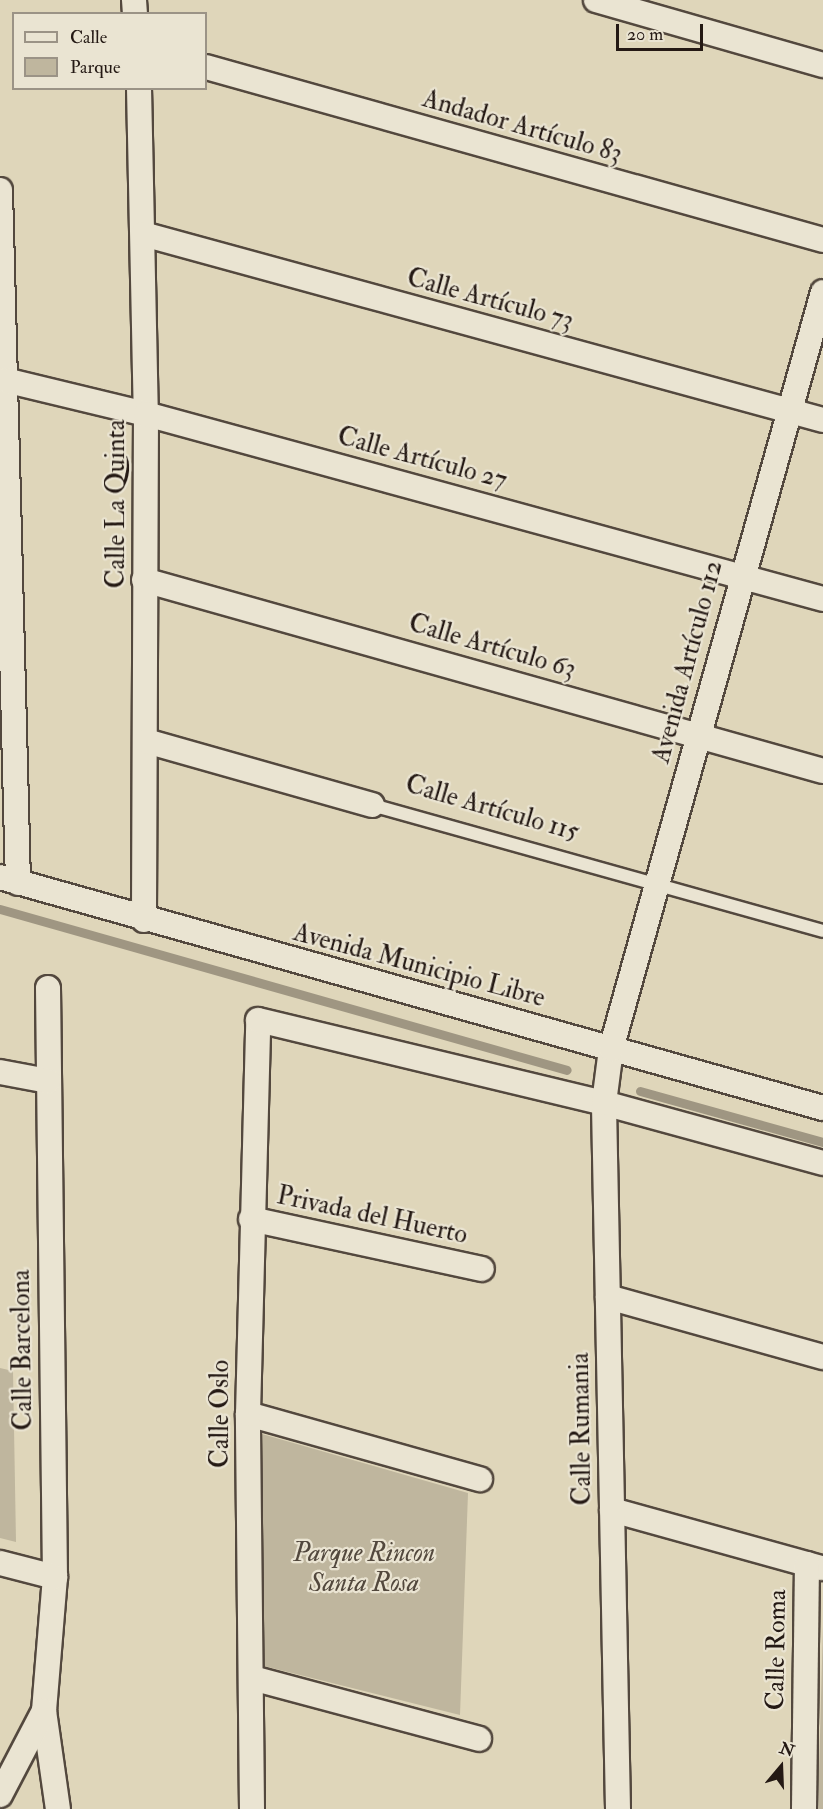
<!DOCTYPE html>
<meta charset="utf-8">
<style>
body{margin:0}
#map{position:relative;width:823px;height:1809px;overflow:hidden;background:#dfd6ba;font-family:"IM FELL Double Pica",serif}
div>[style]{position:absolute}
.green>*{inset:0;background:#bfb69e}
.stream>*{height:9px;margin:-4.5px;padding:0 4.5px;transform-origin:4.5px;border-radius:4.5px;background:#9f9682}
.roads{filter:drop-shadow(2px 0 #53483e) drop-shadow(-2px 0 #53483e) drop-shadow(0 2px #53483e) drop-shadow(0 -2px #53483e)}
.lane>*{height:12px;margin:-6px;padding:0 6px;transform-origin:6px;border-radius:6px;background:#eae4d2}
.street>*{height:24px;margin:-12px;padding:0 12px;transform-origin:12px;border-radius:12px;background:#eae4d2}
span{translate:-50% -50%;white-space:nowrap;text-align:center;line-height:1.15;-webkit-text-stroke:4.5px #eae4d2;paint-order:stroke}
.street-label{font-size:26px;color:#241914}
.park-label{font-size:26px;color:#52483d;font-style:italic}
.legend{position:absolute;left:12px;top:12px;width:195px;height:78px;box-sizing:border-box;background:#eae4d2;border:2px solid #9b9386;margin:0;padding:8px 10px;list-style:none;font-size:18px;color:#241914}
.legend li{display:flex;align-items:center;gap:12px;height:30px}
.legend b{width:30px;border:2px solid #9b9386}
.north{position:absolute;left:751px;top:1737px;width:60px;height:60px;-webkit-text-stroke:4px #eae4d2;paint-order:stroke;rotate:19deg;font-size:16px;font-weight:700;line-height:24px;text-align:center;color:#241914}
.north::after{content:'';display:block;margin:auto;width:21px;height:27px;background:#241914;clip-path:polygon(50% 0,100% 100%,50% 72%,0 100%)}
.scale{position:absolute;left:616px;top:24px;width:87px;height:27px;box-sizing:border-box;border:3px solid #241914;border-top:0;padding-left:8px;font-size:18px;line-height:21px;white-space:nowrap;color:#241914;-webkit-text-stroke:4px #eae4d2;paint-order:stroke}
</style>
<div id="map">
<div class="green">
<div style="clip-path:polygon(0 1368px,13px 1371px,16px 1542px,0 1538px)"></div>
<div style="clip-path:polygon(262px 1434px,468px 1493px,460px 1715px,264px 1666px)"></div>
<div style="clip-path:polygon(823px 1626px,823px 1809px,818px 1809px)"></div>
</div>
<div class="stream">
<div style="left:0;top:909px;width:589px;rotate:15.85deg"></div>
<div style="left:640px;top:1091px;width:190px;rotate:15.6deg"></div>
</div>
<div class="roads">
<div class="lane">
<div style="left:372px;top:805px;width:468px;rotate:15.6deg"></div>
</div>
<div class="street">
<div style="left:134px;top:0;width:14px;rotate:86deg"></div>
<div style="left:596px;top:0;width:236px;rotate:16deg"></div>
<div style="left:206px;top:67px;width:641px;rotate:15.66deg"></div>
<div style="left:139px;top:88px;width:326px;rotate:88.8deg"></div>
<div style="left:146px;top:414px;width:506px;rotate:90.23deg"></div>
<div style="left:0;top:190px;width:693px;rotate:88.51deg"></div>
<div style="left:143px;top:234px;width:705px;rotate:15.3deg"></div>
<div style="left:5px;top:380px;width:145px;rotate:13.6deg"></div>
<div style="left:146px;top:414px;width:702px;rotate:15.28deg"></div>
<div style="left:144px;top:580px;width:705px;rotate:15.71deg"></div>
<div style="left:146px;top:741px;width:235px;rotate:15.8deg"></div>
<div style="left:0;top:877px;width:855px;rotate:15.68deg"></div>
<div style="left:48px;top:988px;width:589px;rotate:89.32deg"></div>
<div style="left:55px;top:1577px;width:134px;rotate:94.7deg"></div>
<div style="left:44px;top:1711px;width:99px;rotate:81.9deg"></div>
<div style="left:0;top:1072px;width:49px;rotate:10.6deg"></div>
<div style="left:251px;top:1219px;width:236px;rotate:12.2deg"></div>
<div style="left:608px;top:1297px;width:223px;rotate:15.6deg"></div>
<div style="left:248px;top:1414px;width:241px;rotate:15.7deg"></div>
<div style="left:612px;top:1510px;width:217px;rotate:15.5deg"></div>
<div style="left:0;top:1563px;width:57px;rotate:14.3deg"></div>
<div style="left:252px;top:1678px;width:235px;rotate:15deg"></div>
<div style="left:0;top:1795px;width:95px;rotate:-62.4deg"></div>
<div style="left:252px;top:1809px;width:395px;rotate:-90.6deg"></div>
<div style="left:248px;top:1414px;width:394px;rotate:-88.5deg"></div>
<div style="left:258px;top:1020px;width:356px;rotate:13.5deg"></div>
<div style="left:604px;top:1103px;width:227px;rotate:15.3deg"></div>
<div style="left:618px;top:1809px;width:706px;rotate:-91.14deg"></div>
<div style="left:604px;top:1103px;width:54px;rotate:-82.6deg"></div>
<div style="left:611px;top:1049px;width:786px;rotate:-74.35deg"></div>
<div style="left:804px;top:1809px;width:245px;rotate:-89.3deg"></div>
</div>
</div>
<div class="street-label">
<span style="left:522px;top:127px;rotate:16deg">Andador Artículo 83</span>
<span style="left:490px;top:300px;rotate:15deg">Calle Artículo 73</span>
<span style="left:422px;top:459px;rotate:15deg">Calle Artículo 27</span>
<span style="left:117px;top:504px;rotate:-90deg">Calle La Quinta</span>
<span style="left:492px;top:647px;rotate:16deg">Calle Artículo 63</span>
<span style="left:688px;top:662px;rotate:-75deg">Avenida Artículo 112</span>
<span style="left:492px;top:809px;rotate:16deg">Calle Artículo 115</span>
<span style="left:419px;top:966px;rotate:15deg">Avenida Municipio Libre</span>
<span style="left:372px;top:1216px;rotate:12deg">Privada del Huerto</span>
<span style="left:23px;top:1350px;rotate:-91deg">Calle Barcelona</span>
<span style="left:221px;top:1414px;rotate:-90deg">Calle Oslo</span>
<span style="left:582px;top:1429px;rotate:-91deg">Calle Rumania</span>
<span style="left:777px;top:1650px;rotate:-89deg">Calle Roma</span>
</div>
<div class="park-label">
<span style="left:364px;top:1569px">Parque Rincon<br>Santa Rosa</span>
</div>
<ul class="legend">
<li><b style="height:8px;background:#eae4d2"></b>Calle</li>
<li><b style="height:16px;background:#bfb69e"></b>Parque</li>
</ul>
<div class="north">N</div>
<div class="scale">20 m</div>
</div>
